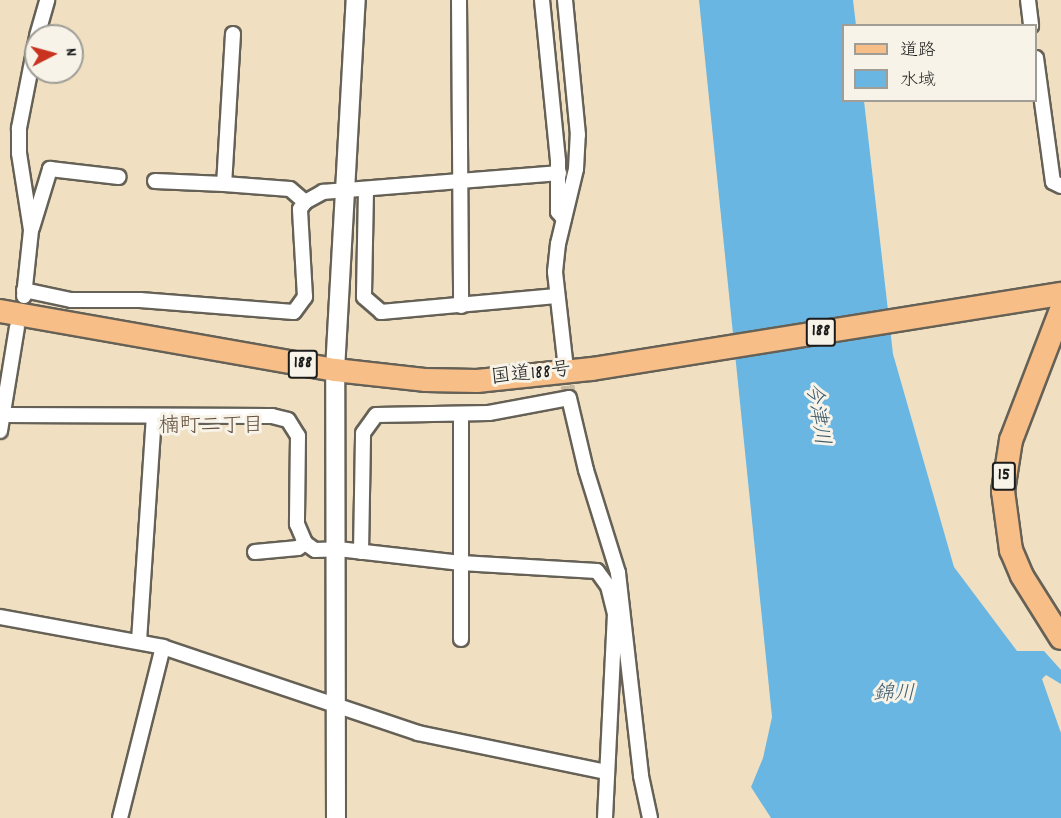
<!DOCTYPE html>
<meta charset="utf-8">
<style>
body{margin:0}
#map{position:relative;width:1061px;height:818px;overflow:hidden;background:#f0e0c1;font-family:Dekko,"Klee One",sans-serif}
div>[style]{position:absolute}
.water>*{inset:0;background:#6ab6e3}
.minor-tunnel>*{height:14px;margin-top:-7px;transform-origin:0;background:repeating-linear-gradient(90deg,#c6b9a0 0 14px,transparent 0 21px)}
.roads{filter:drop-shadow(2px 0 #666156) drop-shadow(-2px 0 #666156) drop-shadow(0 2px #666156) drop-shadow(0 -2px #666156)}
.minor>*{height:14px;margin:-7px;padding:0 7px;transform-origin:7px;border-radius:7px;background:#fff}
.tertiary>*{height:18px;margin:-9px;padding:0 9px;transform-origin:9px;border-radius:9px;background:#fff}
.primary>*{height:22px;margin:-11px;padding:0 11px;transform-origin:11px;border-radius:11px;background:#f7be87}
.trunk>*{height:22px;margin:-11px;padding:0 11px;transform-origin:11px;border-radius:11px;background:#f7be87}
span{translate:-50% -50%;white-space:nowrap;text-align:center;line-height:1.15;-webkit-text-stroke:6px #f7f3e8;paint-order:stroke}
.shield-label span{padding:2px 4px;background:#f7f3e8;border:2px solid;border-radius:4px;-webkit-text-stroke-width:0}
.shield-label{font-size:18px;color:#1c1c1c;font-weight:700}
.street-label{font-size:20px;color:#1c1c1c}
.water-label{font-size:21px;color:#3b5a6c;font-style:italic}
.neighbourhood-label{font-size:21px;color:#624d3a}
.legend{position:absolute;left:842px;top:24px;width:195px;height:78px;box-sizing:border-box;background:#f7f3e8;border:2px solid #9f9d96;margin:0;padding:8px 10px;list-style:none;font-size:18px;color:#1c1c1c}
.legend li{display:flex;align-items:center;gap:12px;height:30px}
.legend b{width:30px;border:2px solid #9f9d96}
.north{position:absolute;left:24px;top:24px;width:60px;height:60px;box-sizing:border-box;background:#f7f3e8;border:2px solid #9f9d96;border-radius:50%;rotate:84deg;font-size:16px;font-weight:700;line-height:24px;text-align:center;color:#1c1c1c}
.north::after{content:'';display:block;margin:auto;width:21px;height:27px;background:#c8321e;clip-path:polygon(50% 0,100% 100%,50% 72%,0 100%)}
</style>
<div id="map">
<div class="water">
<div style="clip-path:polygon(699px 0,853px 0,856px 25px,844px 26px,844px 100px,864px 101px,893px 354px,954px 567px,1017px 651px,1044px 651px,1061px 670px,1061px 684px,1046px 675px,1042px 679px,1061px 733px,1061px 818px,771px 818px,751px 787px,763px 758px,772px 717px)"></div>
</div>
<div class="minor-tunnel">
<div style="left:565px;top:365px;width:33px;rotate:83deg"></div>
</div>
<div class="roads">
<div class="minor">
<div style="left:459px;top:0;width:306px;rotate:89.6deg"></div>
<div style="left:542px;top:0;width:162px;rotate:84.3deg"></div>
<div style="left:558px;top:161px;width:51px;rotate:90deg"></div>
<div style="left:558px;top:212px;width:9px;rotate:49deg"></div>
<div style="left:1028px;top:0;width:26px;rotate:83deg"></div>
<div style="left:233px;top:34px;width:150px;rotate:93.4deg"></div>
<div style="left:224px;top:184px;width:66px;rotate:4.3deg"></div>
<div style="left:290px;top:189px;width:20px;rotate:41deg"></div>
<div style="left:37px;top:36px;width:37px;rotate:-74deg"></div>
<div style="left:1036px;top:58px;width:125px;rotate:82.2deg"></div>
<div style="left:1053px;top:182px;width:9px;rotate:27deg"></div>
<div style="left:155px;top:181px;width:69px;rotate:2.5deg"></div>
<div style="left:366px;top:190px;width:107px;rotate:91.1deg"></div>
<div style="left:364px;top:297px;width:23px;rotate:41deg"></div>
<div style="left:381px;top:312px;width:176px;rotate:-5.2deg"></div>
<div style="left:32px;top:228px;width:62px;rotate:-73deg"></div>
<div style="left:50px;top:169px;width:69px;rotate:6.6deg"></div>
<div style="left:24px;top:290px;width:48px;rotate:12deg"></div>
<div style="left:71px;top:300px;width:69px"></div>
<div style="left:140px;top:300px;width:154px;rotate:4.5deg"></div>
<div style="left:294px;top:312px;width:19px;rotate:-54deg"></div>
<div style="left:305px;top:297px;width:88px;rotate:-93.3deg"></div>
<div style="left:300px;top:209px;width:9px;rotate:-54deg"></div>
<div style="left:305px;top:202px;width:21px;rotate:-29deg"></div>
<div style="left:323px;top:192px;width:237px;rotate:-4.6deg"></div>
<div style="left:24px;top:296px;width:66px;rotate:-83.9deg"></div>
<div style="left:31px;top:230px;width:78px;rotate:-98.9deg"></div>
<div style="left:19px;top:153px;width:25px;rotate:-90deg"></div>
<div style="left:19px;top:128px;width:89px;rotate:-78.9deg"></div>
<div style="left:565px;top:360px;width:89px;rotate:-96.5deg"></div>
<div style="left:555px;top:272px;width:28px;rotate:-84deg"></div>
<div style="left:558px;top:244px;width:77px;rotate:-76.5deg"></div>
<div style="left:576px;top:169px;width:34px;rotate:-87deg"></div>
<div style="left:578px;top:135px;width:136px;rotate:-95.5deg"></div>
<div style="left:5px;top:415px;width:267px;rotate:0.2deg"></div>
<div style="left:272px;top:416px;width:16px;rotate:14deg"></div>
<div style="left:288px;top:420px;width:19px;rotate:58deg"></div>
<div style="left:298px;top:436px;width:88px;rotate:90.7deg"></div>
<div style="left:297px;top:524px;width:21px;rotate:67deg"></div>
<div style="left:461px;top:415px;width:224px;rotate:90deg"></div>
<div style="left:0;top:431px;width:105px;rotate:-80.7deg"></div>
<div style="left:255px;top:552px;width:43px;rotate:-5.3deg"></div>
<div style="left:298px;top:548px;width:9px;rotate:-36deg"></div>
<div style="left:305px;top:543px;width:12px;rotate:35deg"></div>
<div style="left:315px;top:550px;width:23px;rotate:-2deg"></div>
<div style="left:338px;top:549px;width:124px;rotate:6.5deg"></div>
<div style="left:461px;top:563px;width:136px;rotate:3.4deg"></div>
<div style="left:597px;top:571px;width:19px;rotate:54deg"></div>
<div style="left:608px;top:586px;width:30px;rotate:76deg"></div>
<div style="left:361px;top:552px;width:119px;rotate:-89deg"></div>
<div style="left:363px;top:433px;width:22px;rotate:-54deg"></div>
<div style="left:376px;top:415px;width:113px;rotate:-1deg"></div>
<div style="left:489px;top:413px;width:81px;rotate:-10.6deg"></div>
<div style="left:569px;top:398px;width:74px;rotate:76.7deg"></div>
<div style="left:586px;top:470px;width:108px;rotate:72.7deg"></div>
<div style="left:618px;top:573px;width:204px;rotate:83.5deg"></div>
<div style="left:641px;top:776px;width:43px;rotate:77.9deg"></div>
<div style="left:0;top:617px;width:166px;rotate:10.4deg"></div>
<div style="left:163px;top:647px;width:269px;rotate:18.6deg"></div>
<div style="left:418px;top:733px;width:192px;rotate:11.7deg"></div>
<div style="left:139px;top:641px;width:224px;rotate:-86.2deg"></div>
<div style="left:120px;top:818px;width:176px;rotate:-75.9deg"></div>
<div style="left:605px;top:818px;width:203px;rotate:-87.2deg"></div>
</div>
<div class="tertiary">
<div style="left:336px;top:818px;width:448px;rotate:-90.1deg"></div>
<div style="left:335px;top:370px;width:371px;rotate:-86.8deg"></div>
</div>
<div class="primary">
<div style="left:1061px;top:310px;width:139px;rotate:111deg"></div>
<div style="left:1011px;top:440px;width:52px;rotate:98.9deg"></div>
<div style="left:1003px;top:491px;width:60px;rotate:82.3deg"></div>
<div style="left:1011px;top:550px;width:28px;rotate:67deg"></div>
<div style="left:1022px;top:576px;width:73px;rotate:57.8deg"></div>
</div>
<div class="trunk">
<div style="left:0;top:311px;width:340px;rotate:10deg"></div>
<div style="left:335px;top:370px;width:92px;rotate:6.3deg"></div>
<div style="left:426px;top:380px;width:51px;rotate:1.1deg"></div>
<div style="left:477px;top:381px;width:116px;rotate:-6deg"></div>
<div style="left:592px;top:369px;width:475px;rotate:-9.1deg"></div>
</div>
</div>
<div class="shield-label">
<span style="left:821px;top:332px">188</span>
<span style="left:303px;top:364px">188</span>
<span style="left:1004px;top:476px">15</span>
</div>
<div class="street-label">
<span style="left:531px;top:375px;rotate:-6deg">国道188号</span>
</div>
<div class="water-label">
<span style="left:816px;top:414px;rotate:81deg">今津川</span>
<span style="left:894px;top:695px">錦川</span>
</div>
<div class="neighbourhood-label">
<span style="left:211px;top:427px">楠町二丁目</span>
</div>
<ul class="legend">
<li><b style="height:8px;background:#f7be87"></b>道路</li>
<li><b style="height:16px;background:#6ab6e3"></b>水域</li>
</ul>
<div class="north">N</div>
</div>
